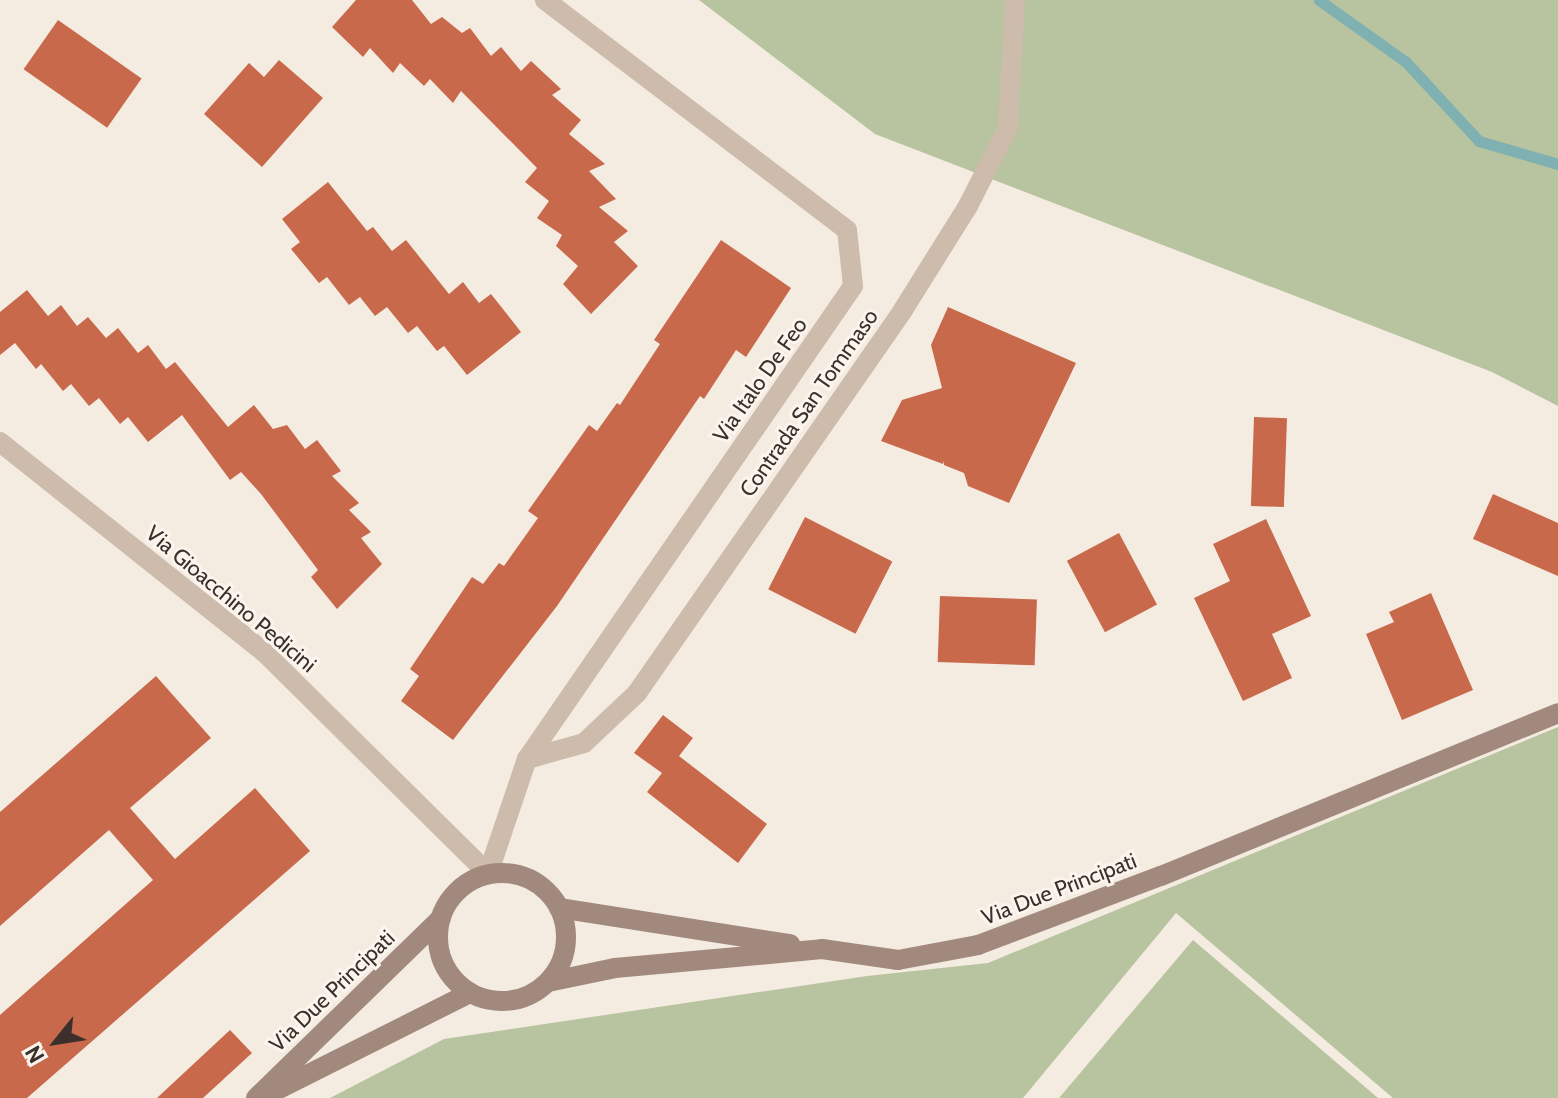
<!DOCTYPE html>
<style>
body{margin:0}
#map{position:relative;width:1558px;height:1098px;overflow:hidden;background:#f4ebe1;font-family:Cabin,sans-serif}
div>[style]{position:absolute}
.green>*{inset:0;background:#b8c4a0}
.stream>*{height:11px;margin:-5.5px;padding:0 5.5px;transform-origin:5.5px;border-radius:5.5px;background:#7fb0b2}
.building>*{inset:0;background:#c8694b;transform-origin:0 0}
.street>*{height:20px;margin:-10px;padding:0 10px;transform-origin:10px;border-radius:10px;background:#cdbbac}
.secondary>*{height:20px;margin:-10px;padding:0 10px;transform-origin:10px;border-radius:10px;background:#a18a7d}
.secondary>.ring{margin:-10px;padding:0;box-sizing:content-box;background:none;border:20px solid #a18a7d;border-radius:50%}
span{translate:-50% -50%;white-space:nowrap;text-align:center;line-height:1.15;-webkit-text-stroke:6px #fbf5ee;paint-order:stroke}
.street-label{font-size:22px;color:#3b302b}
.north{position:absolute;left:16px;top:1002px;width:80px;height:80px;-webkit-text-stroke:6px #fbf5ee;paint-order:stroke;rotate:240deg;font-size:22px;font-weight:700;line-height:32px;text-align:center;color:#3b302b}
.north::after{content:'';display:block;margin:auto;width:28px;height:36px;background:#3b302b;clip-path:polygon(50% 0,100% 100%,50% 72%,0 100%)}
</style>
<div id="map">
<div class="green">
<div style="clip-path:polygon(699px 0,1558px 0,1558px 406px,1492px 372px,875px 134px)"></div>
<div style="clip-path:polygon(1558px 727px,1558px 1098px,1393px 1098px,1176px 913px,1023px 1098px,330px 1098px,444px 1039px,867px 976px,988px 963px)"></div>
<div style="clip-path:polygon(1193px 940px,1378px 1098px,1059px 1098px)"></div>
</div>
<div class="stream">
<div style="left:1319px;top:0;width:107px;rotate:35.5deg"></div>
<div style="left:1406px;top:62px;width:108px;rotate:47.3deg"></div>
<div style="left:1479px;top:141px;width:82px;rotate:16.2deg"></div>
</div>
<div class="building">
<div style="clip-path:polygon(356px 0,412px 0,431px 24px,442px 17px,462px 33px,470px 28px,491px 56px,501px 47px,521px 71px,531px 61px,561px 89px,552px 95px,581px 120px,569px 134px,605px 164px,589px 171px,616px 199px,599px 207px,628px 231px,614px 242px,638px 266px,591px 314px,563px 284px,578px 266px,556px 246px,562px 235px,537px 218px,549px 201px,525px 182px,537px 168px,461px 91px,453px 103px,430px 79px,424px 86px,400px 63px,393px 73px,370px 48px,363px 57px,332px 27px)"></div>
<div style="left:58px;top:20px;width:102px;height:60px;rotate:35deg"></div>
<div style="clip-path:polygon(279px 60px,323px 98px,262px 167px,204px 114px,249px 63px,264px 77px)"></div>
<div style="clip-path:polygon(328px 182px,367px 231px,373px 227px,392px 251px,406px 240px,449px 294px,463px 282px,479px 303px,491px 294px,521px 332px,467px 375px,444px 346px,437px 351px,417px 326px,408px 333px,387px 307px,375px 316px,360px 297px,349px 305px,327px 277px,319px 283px,291px 249px,300px 242px,282px 219px)"></div>
<div style="clip-path:polygon(721px 240px,791px 288px,746px 357px,736px 350px,704px 399px,700px 396px,557px 606px,453px 740px,401px 701px,419px 676px,410px 669px,472px 577px,483px 584px,499px 563px,504px 566px,538px 518px,528px 511px,589px 425px,597px 431px,617px 403px,620px 405px,660px 344px,654px 340px)"></div>
<div style="clip-path:polygon(27px 290px,48px 316px,61px 305px,77px 326px,88px 317px,106px 338px,118px 328px,138px 353px,148px 345px,166px 369px,175px 362px,228px 427px,254px 405px,273px 429px,287px 425px,305px 449px,317px 440px,341px 471px,332px 476px,359px 503px,349px 510px,371px 532px,361px 538px,382px 564px,337px 609px,311px 577px,318px 570px,261px 494px,241px 472px,230px 480px,182px 415px,148px 442px,128px 417px,120px 424px,99px 398px,89px 406px,71px 384px,63px 391px,41px 364px,36px 369px,15px 343px,0 355px,0 312px)"></div>
<div style="clip-path:polygon(948px 307px,1076px 363px,1009px 503px,968px 486px,964px 473px,944px 465px,944px 461px,943px 464px,881px 441px,902px 400px,942px 388px,931px 345px)"></div>
<div style="left:1254px;top:417px;width:33px;height:89px;rotate:2deg"></div>
<div style="clip-path:polygon(1493px 494px,1558px 523px,1558px 576px,1473px 539px)"></div>
<div style="left:805px;top:517px;width:98px;height:81px;rotate:27deg"></div>
<div style="clip-path:polygon(1266px 519px,1311px 616px,1272px 634px,1292px 678px,1243px 701px,1194px 598px,1230px 581px,1213px 544px)"></div>
<div style="left:1119px;top:533px;width:81px;height:59px;rotate:62deg"></div>
<div style="clip-path:polygon(1431px 593px,1473px 690px,1402px 720px,1366px 634px,1394px 622px,1389px 612px)"></div>
<div style="left:940px;top:596px;width:97px;height:66px;rotate:2deg"></div>
<div style="clip-path:polygon(156px 676px,211px 738px,130px 808px,175px 859px,255px 788px,310px 851px,27px 1098px,0 1098px,0 1015px,153px 880px,109px 830px,0 926px,0 812px)"></div>
<div style="clip-path:polygon(663px 715px,693px 738px,679px 756px,767px 824px,738px 863px,647px 792px,662px 773px,634px 753px)"></div>
<div style="clip-path:polygon(230px 1030px,252px 1053px,203px 1098px,157px 1098px)"></div>
</div>
<div class="street">
<div style="left:0;top:442px;width:336px;rotate:38.5deg"></div>
<div style="left:263px;top:651px;width:317px;rotate:44.7deg"></div>
<div style="left:488px;top:874px;width:121px;rotate:-71.3deg"></div>
<div style="left:527px;top:759px;width:574px;rotate:-55.42deg"></div>
<div style="left:853px;top:286px;width:56px;rotate:-96.1deg"></div>
<div style="left:847px;top:230px;width:380px;rotate:-142.7deg"></div>
<div style="left:527px;top:759px;width:59px;rotate:-15.7deg"></div>
<div style="left:584px;top:743px;width:73px;rotate:-43.3deg"></div>
<div style="left:637px;top:693px;width:466px;rotate:-55.2deg"></div>
<div style="left:903px;top:310px;width:123px;rotate:-58deg"></div>
<div style="left:968px;top:206px;width:89px;rotate:-63.1deg"></div>
<div style="left:1008px;top:127px;width:127px;rotate:-86.8deg"></div>
</div>
<div class="secondary">
<div class="ring" style="left:438px;top:873px;width:108px;height:108px"></div>
<div style="left:559px;top:908px;width:234px;rotate:8.9deg"></div>
<div style="left:548px;top:982px;width:68px;rotate:-11.8deg"></div>
<div style="left:615px;top:968px;width:208px;rotate:-5.2deg"></div>
<div style="left:822px;top:949px;width:77px;rotate:8.2deg"></div>
<div style="left:898px;top:960px;width:81px;rotate:-10.6deg"></div>
<div style="left:978px;top:945px;width:196px;rotate:-20.7deg"></div>
<div style="left:1161px;top:876px;width:429px;rotate:-22.3deg"></div>
<div style="left:271px;top:1093px;width:223px;rotate:-26.7deg"></div>
<div style="left:256px;top:1098px;width:258px;rotate:-44.2deg"></div>
</div>
<div class="street-label">
<span style="left:760px;top:380px;rotate:-55deg">Via Italo De Feo</span>
<span style="left:809px;top:403px;rotate:-55deg">Contrada San Tommaso</span>
<span style="left:231px;top:599px;rotate:40deg">Via Gioacchino Pedicini</span>
<span style="left:1059px;top:889px;rotate:-21deg">Via Due Principati</span>
<span style="left:332px;top:991px;rotate:-44deg">Via Due Principati</span>
</div>
<div class="north">N</div>
</div>
